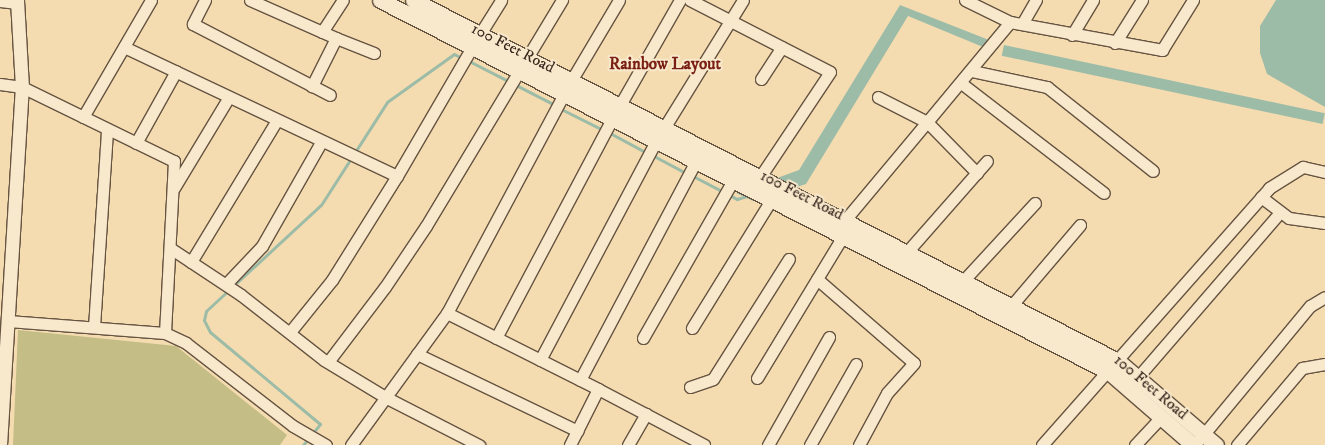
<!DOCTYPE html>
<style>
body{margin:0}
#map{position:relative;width:1325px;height:445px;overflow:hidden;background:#f5dcb0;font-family:"IM FELL DW Pica",serif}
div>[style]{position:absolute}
.green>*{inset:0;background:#c4be86}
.water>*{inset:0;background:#9dbca8;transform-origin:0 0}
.stream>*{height:3px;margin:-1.5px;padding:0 1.5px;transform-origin:1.5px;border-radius:1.5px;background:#9dbca8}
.roads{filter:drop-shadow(1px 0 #665442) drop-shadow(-1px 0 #665442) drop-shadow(0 1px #665442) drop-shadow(0 -1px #665442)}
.minor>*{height:11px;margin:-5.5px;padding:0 5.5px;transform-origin:5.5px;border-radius:5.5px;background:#f8e8cc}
.tertiary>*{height:13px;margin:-6.5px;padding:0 6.5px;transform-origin:6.5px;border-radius:6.5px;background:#f8e8cc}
.secondary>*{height:15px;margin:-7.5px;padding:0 7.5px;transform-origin:7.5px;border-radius:7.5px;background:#f8e8cc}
span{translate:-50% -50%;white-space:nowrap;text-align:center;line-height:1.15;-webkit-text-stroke:4px #f8e8cc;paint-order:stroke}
.street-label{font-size:16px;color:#37271d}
.neighbourhood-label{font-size:17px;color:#7a1f14;font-weight:700}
</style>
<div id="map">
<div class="green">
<div style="clip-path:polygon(18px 330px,176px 346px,287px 435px,280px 445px,13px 445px)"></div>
</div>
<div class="water">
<div style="clip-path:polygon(1276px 0,1325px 0,1325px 107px,1267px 74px,1260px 53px,1260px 26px)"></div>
<div style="clip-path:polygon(900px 5px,989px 40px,983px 47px,908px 16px,806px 184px,753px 201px,736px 193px,799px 170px)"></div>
<div style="left:1004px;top:45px;width:328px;height:11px;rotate:12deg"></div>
</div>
<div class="stream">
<div style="left:467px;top:60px;width:99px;rotate:27.1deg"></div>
<div style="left:559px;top:108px;width:49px;rotate:26.6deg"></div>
<div style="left:608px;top:132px;width:44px;rotate:28.3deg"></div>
<div style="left:652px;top:155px;width:38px;rotate:28deg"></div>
<div style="left:691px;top:175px;width:52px;rotate:27.6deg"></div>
<div style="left:737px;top:199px;width:10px;rotate:-17deg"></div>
<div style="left:312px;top:434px;width:13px;rotate:-51deg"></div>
<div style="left:320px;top:424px;width:143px;rotate:-140.1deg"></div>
<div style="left:210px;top:332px;width:13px;rotate:-117deg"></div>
<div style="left:204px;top:320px;width:9px;rotate:-77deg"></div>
<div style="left:206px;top:311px;width:156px;rotate:-42.7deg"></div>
<div style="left:321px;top:205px;width:122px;rotate:-57.3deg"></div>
<div style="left:387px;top:102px;width:82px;rotate:-35.6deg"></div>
<div style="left:454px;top:54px;width:9px;rotate:27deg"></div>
<div style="left:303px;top:445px;width:8px;rotate:-50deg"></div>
</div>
<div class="roads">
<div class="minor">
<div style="left:205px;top:0;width:27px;rotate:117deg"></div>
<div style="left:193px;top:24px;width:154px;rotate:27.4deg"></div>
<div style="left:250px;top:0;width:94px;rotate:23.8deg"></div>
<div style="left:336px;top:38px;width:54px;rotate:116.6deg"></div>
<div style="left:690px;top:0;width:157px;rotate:27.2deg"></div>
<div style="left:830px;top:72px;width:126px;rotate:123.7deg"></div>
<div style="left:965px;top:0;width:50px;rotate:26.1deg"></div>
<div style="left:1010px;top:22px;width:155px;rotate:10.4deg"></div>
<div style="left:1162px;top:50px;width:59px;rotate:-58.2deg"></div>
<div style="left:0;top:1px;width:17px;rotate:7deg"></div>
<div style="left:1022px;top:24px;width:28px;rotate:-60deg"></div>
<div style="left:322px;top:32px;width:38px;rotate:-57deg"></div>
<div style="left:480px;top:34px;width:40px;rotate:-58deg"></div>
<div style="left:1072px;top:35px;width:41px;rotate:-59deg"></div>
<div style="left:336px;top:38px;width:41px;rotate:21.5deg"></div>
<div style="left:1115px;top:43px;width:51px;rotate:-57.9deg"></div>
<div style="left:124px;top:47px;width:302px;rotate:25.3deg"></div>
<div style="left:397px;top:176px;width:149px;rotate:-59.8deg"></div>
<div style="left:527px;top:58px;width:68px;rotate:-58.9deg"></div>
<div style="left:972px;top:71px;width:77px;rotate:12deg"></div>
<div style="left:1047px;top:87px;width:135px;rotate:38.4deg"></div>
<div style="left:761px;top:79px;width:38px;rotate:-57deg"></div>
<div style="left:571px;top:81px;width:94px;rotate:-59.3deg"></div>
<div style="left:961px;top:83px;width:180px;rotate:37.6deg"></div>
<div style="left:0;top:84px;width:22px;rotate:8deg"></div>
<div style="left:22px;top:87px;width:169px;rotate:26deg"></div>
<div style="left:174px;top:161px;width:172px;rotate:93deg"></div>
<div style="left:620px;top:105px;width:121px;rotate:-60.3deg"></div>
<div style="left:83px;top:117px;width:135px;rotate:-59.8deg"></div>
<div style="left:664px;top:128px;width:150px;rotate:-58.3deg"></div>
<div style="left:136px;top:143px;width:82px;rotate:-60.9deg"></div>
<div style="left:977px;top:173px;width:71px;rotate:-134.4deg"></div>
<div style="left:927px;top:122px;width:130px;rotate:-50.3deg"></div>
<div style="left:174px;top:188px;width:106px;rotate:-58.9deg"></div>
<div style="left:1261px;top:197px;width:35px;rotate:37deg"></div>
<div style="left:1289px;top:218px;width:36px;rotate:8deg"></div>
<div style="left:845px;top:220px;width:128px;rotate:-50.1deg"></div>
<div style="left:927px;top:122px;width:55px;rotate:-153deg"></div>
<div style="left:170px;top:248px;width:85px;rotate:33.5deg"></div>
<div style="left:241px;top:295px;width:105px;rotate:38.1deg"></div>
<div style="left:324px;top:360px;width:71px;rotate:31.2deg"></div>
<div style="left:385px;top:397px;width:106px;rotate:27.1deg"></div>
<div style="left:907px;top:252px;width:121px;rotate:-48.7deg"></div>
<div style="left:191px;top:262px;width:166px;rotate:-58.8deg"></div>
<div style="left:817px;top:279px;width:128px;rotate:40.9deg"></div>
<div style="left:914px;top:363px;width:40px;rotate:132deg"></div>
<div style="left:887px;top:393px;width:59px;rotate:118.3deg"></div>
<div style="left:963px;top:281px;width:106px;rotate:-47.3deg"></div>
<div style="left:226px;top:284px;width:52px;rotate:-46.5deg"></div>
<div style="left:262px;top:246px;width:120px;rotate:-60.4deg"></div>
<div style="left:1012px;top:305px;width:105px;rotate:-49.6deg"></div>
<div style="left:447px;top:313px;width:169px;rotate:26.7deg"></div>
<div style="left:598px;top:389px;width:63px;rotate:116.6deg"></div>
<div style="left:8px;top:321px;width:157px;rotate:4.4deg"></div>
<div style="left:165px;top:333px;width:23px;rotate:25deg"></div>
<div style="left:186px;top:343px;width:135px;rotate:37.8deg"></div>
<div style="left:293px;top:426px;width:38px;rotate:30deg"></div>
<div style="left:94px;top:327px;width:198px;rotate:-86.2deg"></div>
<div style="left:692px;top:328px;width:150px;rotate:-58.3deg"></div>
<div style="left:290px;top:332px;width:67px;rotate:-51.1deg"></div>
<div style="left:332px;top:280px;width:123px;rotate:-58deg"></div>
<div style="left:496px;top:338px;width:248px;rotate:-62.1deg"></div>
<div style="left:643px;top:338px;width:182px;rotate:-60.3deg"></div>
<div style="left:417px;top:354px;width:178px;rotate:25.6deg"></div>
<div style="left:540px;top:360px;width:248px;rotate:-62.1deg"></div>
<div style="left:328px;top:362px;width:94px;rotate:-52.8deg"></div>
<div style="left:385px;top:287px;width:73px;rotate:-56.1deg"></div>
<div style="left:426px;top:226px;width:181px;rotate:-59deg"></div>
<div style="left:757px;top:378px;width:166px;rotate:-58.8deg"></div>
<div style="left:1137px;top:378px;width:213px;rotate:-49.2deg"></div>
<div style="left:580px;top:380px;width:248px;rotate:-62.1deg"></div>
<div style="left:690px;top:387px;width:24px;rotate:-19deg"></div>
<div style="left:713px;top:379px;width:142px;rotate:-57.7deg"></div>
<div style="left:598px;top:389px;width:120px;rotate:27.8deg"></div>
<div style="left:1199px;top:440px;width:174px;rotate:-50.4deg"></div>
<div style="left:1310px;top:306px;width:17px;rotate:-31deg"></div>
<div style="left:351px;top:445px;width:163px;rotate:-54deg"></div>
<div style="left:447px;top:313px;width:248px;rotate:-61.9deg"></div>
<div style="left:628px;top:445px;width:36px;rotate:-60deg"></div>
<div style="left:768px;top:445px;width:124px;rotate:-60.5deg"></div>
<div style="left:810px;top:445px;width:93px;rotate:-60.4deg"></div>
<div style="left:1042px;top:445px;width:343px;rotate:-48.5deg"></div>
<div style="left:1269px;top:188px;width:40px;rotate:-32deg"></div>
<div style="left:1303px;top:167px;width:23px;rotate:13deg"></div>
<div style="left:1135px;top:445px;width:37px;rotate:-47deg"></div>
<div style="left:1237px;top:445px;width:101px;rotate:-49.8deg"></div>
<div style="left:1302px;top:368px;width:23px;rotate:-10deg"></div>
</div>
<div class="tertiary">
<div style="left:0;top:445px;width:359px;rotate:-86.5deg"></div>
<div style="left:22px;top:87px;width:87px;rotate:-93.3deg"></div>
</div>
<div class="secondary">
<div style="left:380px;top:0;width:818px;rotate:27.03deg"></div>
<div style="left:1109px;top:372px;width:111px;rotate:41deg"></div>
<div style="left:413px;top:0;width:792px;rotate:27.12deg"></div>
<div style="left:1118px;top:361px;width:129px;rotate:40.6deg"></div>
</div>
</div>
<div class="street-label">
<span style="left:513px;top:48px;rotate:27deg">100 Feet Road</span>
<span style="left:802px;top:195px;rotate:27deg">100 Feet Road</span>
<span style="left:1151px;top:387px;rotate:40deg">100 Feet Road</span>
</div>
<div class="neighbourhood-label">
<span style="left:665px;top:65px">Rainbow Layout</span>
</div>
</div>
